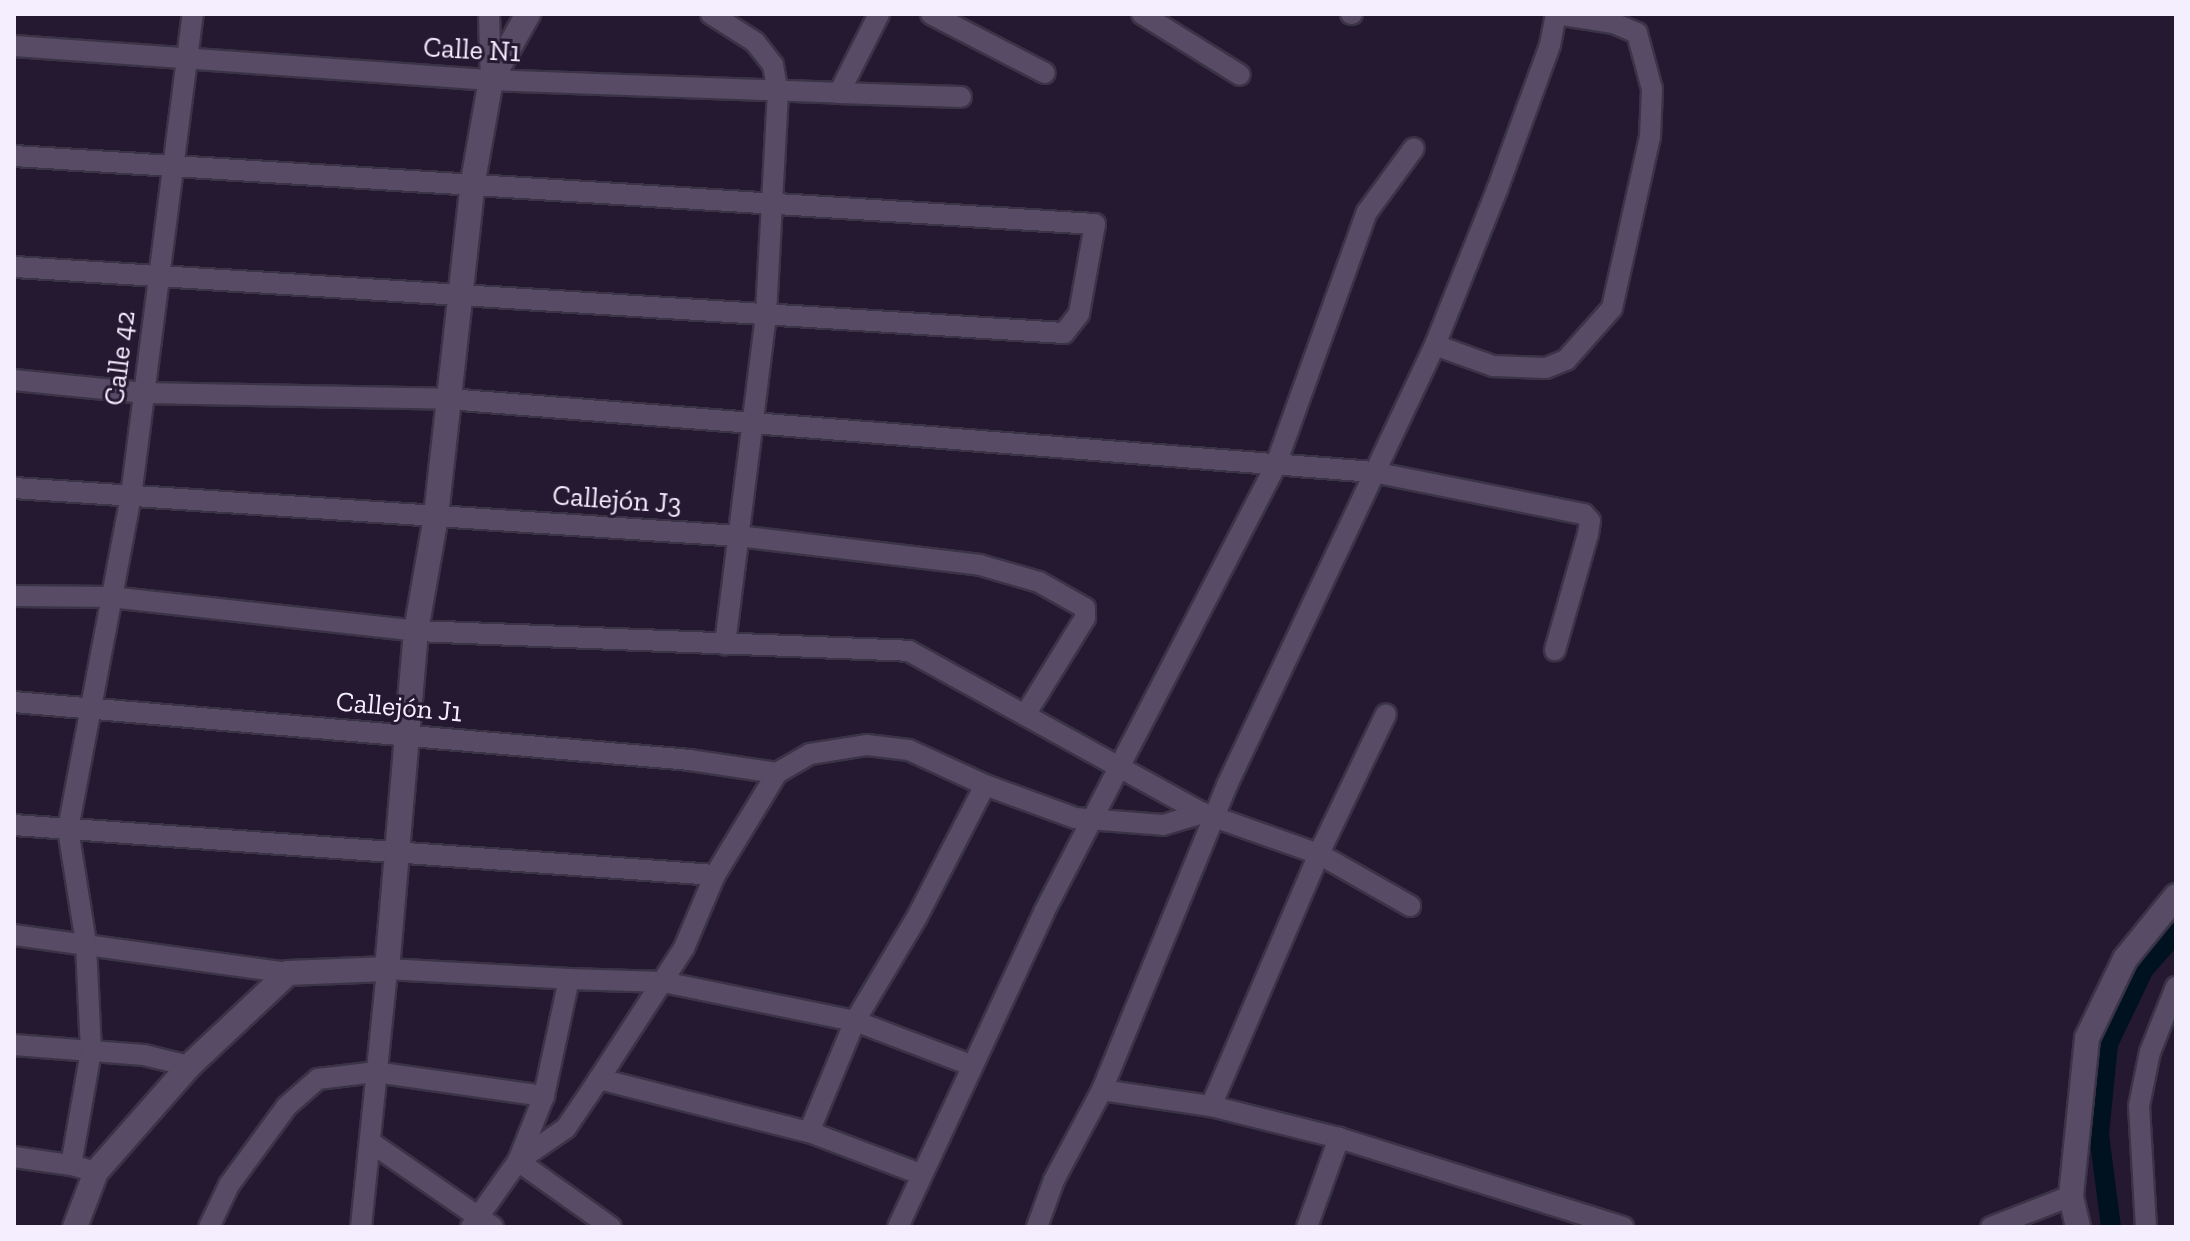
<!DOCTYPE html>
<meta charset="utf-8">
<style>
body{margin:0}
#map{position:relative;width:2190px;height:1241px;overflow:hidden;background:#241931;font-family:"Zilla Slab",serif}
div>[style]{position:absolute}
.canal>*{height:20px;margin:-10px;padding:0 10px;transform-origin:10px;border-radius:10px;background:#001220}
.roads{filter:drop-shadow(2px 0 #3b3346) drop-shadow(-2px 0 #3b3346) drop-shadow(0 2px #3b3346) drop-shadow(0 -2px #3b3346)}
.minor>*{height:20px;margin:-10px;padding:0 10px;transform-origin:10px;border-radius:10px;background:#574b66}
.tertiary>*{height:24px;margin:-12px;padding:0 12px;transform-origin:12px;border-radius:12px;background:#574b66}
span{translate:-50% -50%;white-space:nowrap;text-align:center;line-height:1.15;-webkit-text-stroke:6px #241931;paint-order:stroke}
.street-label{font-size:28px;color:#f5eefe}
.frame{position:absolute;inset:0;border:16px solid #f5eefe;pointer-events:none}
</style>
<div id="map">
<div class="canal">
<div style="left:2111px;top:1227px;width:94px;rotate:-97.4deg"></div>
<div style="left:2099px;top:1134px;width:90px;rotate:-84.3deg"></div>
<div style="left:2108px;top:1044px;width:83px;rotate:-64.4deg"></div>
<div style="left:2144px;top:969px;width:48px;rotate:-48.4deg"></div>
</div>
<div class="roads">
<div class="minor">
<div style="left:489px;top:14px;width:66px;rotate:88.3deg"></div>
<div style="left:711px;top:14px;width:52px;rotate:32.5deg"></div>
<div style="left:755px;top:42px;width:29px;rotate:52deg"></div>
<div style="left:773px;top:65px;width:27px;rotate:80deg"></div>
<div style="left:778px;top:92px;width:223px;rotate:93.1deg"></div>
<div style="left:766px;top:315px;width:332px;rotate:97.1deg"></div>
<div style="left:931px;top:14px;width:128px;rotate:27.4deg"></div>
<div style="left:1142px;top:14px;width:115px;rotate:31.9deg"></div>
<div style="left:1351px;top:14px;width:1px"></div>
<div style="left:14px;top:46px;width:478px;rotate:4.1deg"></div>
<div style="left:491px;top:80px;width:348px;rotate:2.1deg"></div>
<div style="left:839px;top:93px;width:89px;rotate:-63.1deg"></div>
<div style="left:839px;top:93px;width:122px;rotate:1.9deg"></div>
<div style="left:14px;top:156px;width:1083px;rotate:3.6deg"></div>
<div style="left:1095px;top:224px;width:91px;rotate:100.1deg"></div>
<div style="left:1079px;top:314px;width:24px;rotate:128deg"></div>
<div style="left:1064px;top:333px;width:1052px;rotate:-176.4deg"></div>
<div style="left:1435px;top:345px;width:62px;rotate:19.9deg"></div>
<div style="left:1493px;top:366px;width:53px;rotate:2.2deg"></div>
<div style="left:1546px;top:368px;width:22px;rotate:-22deg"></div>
<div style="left:1566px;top:360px;width:69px;rotate:-48.5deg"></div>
<div style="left:1612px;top:308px;width:175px;rotate:-77.5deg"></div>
<div style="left:1650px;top:137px;width:48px;rotate:-87.6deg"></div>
<div style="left:1652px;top:89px;width:58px;rotate:-105deg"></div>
<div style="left:1637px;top:33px;width:26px;rotate:-157deg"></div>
<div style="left:1613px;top:23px;width:58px;rotate:-171deg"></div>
<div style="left:14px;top:380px;width:131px;rotate:5.7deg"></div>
<div style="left:144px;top:393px;width:304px;rotate:1.1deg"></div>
<div style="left:448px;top:399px;width:928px;rotate:4.51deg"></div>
<div style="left:1373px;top:472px;width:215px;rotate:11.3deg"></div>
<div style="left:1584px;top:514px;width:9px;rotate:49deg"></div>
<div style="left:1590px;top:521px;width:13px;rotate:99deg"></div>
<div style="left:1588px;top:534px;width:121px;rotate:105.9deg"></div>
<div style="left:14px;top:488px;width:726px;rotate:3.79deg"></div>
<div style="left:738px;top:536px;width:244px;rotate:6.8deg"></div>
<div style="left:980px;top:565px;width:61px;rotate:16.1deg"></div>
<div style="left:1039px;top:582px;width:53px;rotate:29.5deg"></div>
<div style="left:1085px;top:608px;width:10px;rotate:90deg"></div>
<div style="left:1085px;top:618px;width:110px;rotate:121.7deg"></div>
<div style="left:14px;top:596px;width:96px;rotate:0.6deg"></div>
<div style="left:110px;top:597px;width:308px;rotate:6.3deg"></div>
<div style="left:416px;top:631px;width:493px;rotate:2.3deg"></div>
<div style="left:909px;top:651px;width:336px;rotate:28.9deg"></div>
<div style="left:1203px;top:813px;width:123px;rotate:19.5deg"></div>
<div style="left:1319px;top:854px;width:105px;rotate:29.7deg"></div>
<div style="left:14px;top:702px;width:678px;rotate:4.9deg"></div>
<div style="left:690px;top:760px;width:88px;rotate:8.5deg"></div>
<div style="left:14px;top:825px;width:703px;rotate:4.08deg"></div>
<div style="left:14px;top:935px;width:277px;rotate:7.9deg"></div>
<div style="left:569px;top:979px;width:94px;rotate:1.8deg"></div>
<div style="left:663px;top:982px;width:196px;rotate:11.5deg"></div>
<div style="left:855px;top:1021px;width:124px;rotate:20.8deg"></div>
<div style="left:14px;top:1045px;width:130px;rotate:4.4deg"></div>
<div style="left:144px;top:1055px;width:46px;rotate:13.7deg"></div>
<div style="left:599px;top:1079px;width:156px;rotate:-57deg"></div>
<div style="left:684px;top:948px;width:79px;rotate:-67deg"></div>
<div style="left:715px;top:875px;width:119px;rotate:-58.7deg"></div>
<div style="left:777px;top:773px;width:38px;rotate:-30deg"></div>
<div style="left:810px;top:754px;width:58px;rotate:-9deg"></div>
<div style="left:867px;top:745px;width:42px;rotate:6.8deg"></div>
<div style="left:909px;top:750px;width:84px;rotate:24.7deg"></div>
<div style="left:985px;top:785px;width:96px;rotate:20.1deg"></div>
<div style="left:1075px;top:818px;width:88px;rotate:4.5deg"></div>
<div style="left:1163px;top:825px;width:42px;rotate:-16.7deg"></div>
<div style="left:1102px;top:1090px;width:110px;rotate:8.4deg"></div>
<div style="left:1211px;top:1106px;width:132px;rotate:14deg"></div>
<div style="left:1339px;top:1138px;width:298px;rotate:17.4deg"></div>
<div style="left:1211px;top:1106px;width:284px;rotate:-66.8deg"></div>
<div style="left:1323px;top:845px;width:145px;rotate:-64.3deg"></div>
<div style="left:809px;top:1132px;width:120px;rotate:-67.5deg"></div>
<div style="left:855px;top:1021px;width:121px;rotate:-59.2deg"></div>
<div style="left:917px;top:917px;width:148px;rotate:-62.7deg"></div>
<div style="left:373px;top:1144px;width:146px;rotate:34.7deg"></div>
<div style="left:14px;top:1157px;width:58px;rotate:8deg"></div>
<div style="left:96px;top:1172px;width:26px;rotate:-164deg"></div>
<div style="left:71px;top:1165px;width:116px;rotate:-80deg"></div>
<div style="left:91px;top:1051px;width:108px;rotate:-92.7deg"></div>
<div style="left:86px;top:943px;width:115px;rotate:-99deg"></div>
<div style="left:68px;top:829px;width:339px;rotate:-79.3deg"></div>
<div style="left:131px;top:496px;width:486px;rotate:-82.7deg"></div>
<div style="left:209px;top:1227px;width:47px;rotate:-64.5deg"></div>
<div style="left:229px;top:1185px;width:98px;rotate:-53.7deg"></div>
<div style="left:287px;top:1106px;width:41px;rotate:-41.1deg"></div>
<div style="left:318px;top:1079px;width:57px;rotate:-7deg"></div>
<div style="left:375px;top:1072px;width:171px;rotate:8.1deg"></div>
<div style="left:361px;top:1227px;width:259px;rotate:-84.2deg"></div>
<div style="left:387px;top:969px;width:182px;rotate:3.1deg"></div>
<div style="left:569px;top:979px;width:120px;rotate:102.1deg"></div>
<div style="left:544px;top:1096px;width:70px;rotate:111.8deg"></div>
<div style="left:518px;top:1161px;width:114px;rotate:35.4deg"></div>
<div style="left:471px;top:1227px;width:81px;rotate:-54.5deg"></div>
<div style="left:518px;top:1161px;width:58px;rotate:-34.5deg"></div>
<div style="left:566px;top:1128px;width:59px;rotate:-56deg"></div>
<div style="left:599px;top:1079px;width:217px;rotate:14.2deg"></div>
<div style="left:809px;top:1132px;width:119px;rotate:20.7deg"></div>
<div style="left:898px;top:1227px;width:347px;rotate:-65.1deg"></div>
<div style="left:1044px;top:912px;width:501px;rotate:-62.57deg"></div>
<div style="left:1275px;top:467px;width:271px;rotate:-70.2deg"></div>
<div style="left:1367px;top:212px;width:79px;rotate:-53.7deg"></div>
<div style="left:1037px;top:1227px;width:50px;rotate:-70.1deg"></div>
<div style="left:1054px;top:1180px;width:102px;rotate:-61.9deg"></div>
<div style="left:1102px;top:1090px;width:330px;rotate:-67.7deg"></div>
<div style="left:1227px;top:785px;width:487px;rotate:-64.7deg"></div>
<div style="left:1435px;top:345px;width:167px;rotate:-68.2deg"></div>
<div style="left:1497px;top:190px;width:154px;rotate:-69.9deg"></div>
<div style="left:1550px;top:45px;width:32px;rotate:-79deg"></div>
<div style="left:1307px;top:1227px;width:95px;rotate:-70.2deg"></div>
<div style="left:1991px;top:1227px;width:86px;rotate:-21.2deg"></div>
<div style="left:2146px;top:1227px;width:121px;rotate:-93.3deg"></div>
<div style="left:2139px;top:1106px;width:55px;rotate:-78.5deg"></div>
<div style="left:2150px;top:1052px;width:70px;rotate:-68.2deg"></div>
</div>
<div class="tertiary">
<div style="left:75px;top:1227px;width:59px;rotate:-69.1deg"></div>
<div style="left:96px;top:1172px;width:141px;rotate:-48.7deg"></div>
<div style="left:189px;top:1066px;width:136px;rotate:-43.2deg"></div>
<div style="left:288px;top:973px;width:99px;rotate:-2.3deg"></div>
<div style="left:387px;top:969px;width:339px;rotate:-85.1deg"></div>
<div style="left:416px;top:631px;width:117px;rotate:-80.1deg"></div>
<div style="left:436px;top:516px;width:337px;rotate:-83.7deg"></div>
<div style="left:473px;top:181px;width:103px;rotate:-79.9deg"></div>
<div style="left:491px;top:80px;width:76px;rotate:-60.7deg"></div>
<div style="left:2078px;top:1227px;width:32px;rotate:-103deg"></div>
<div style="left:2071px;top:1196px;width:159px;rotate:-84.2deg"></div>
<div style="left:2087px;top:1038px;width:88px;rotate:-64.3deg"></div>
<div style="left:2125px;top:959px;width:81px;rotate:-51deg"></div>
</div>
</div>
<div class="street-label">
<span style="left:472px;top:50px;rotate:3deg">Calle N1</span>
<span style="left:120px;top:358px;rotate:-83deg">Calle 42</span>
<span style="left:617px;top:500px;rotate:4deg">Callejón J3</span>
<span style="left:399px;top:707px;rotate:5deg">Callejón J1</span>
</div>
<div class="frame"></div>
</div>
